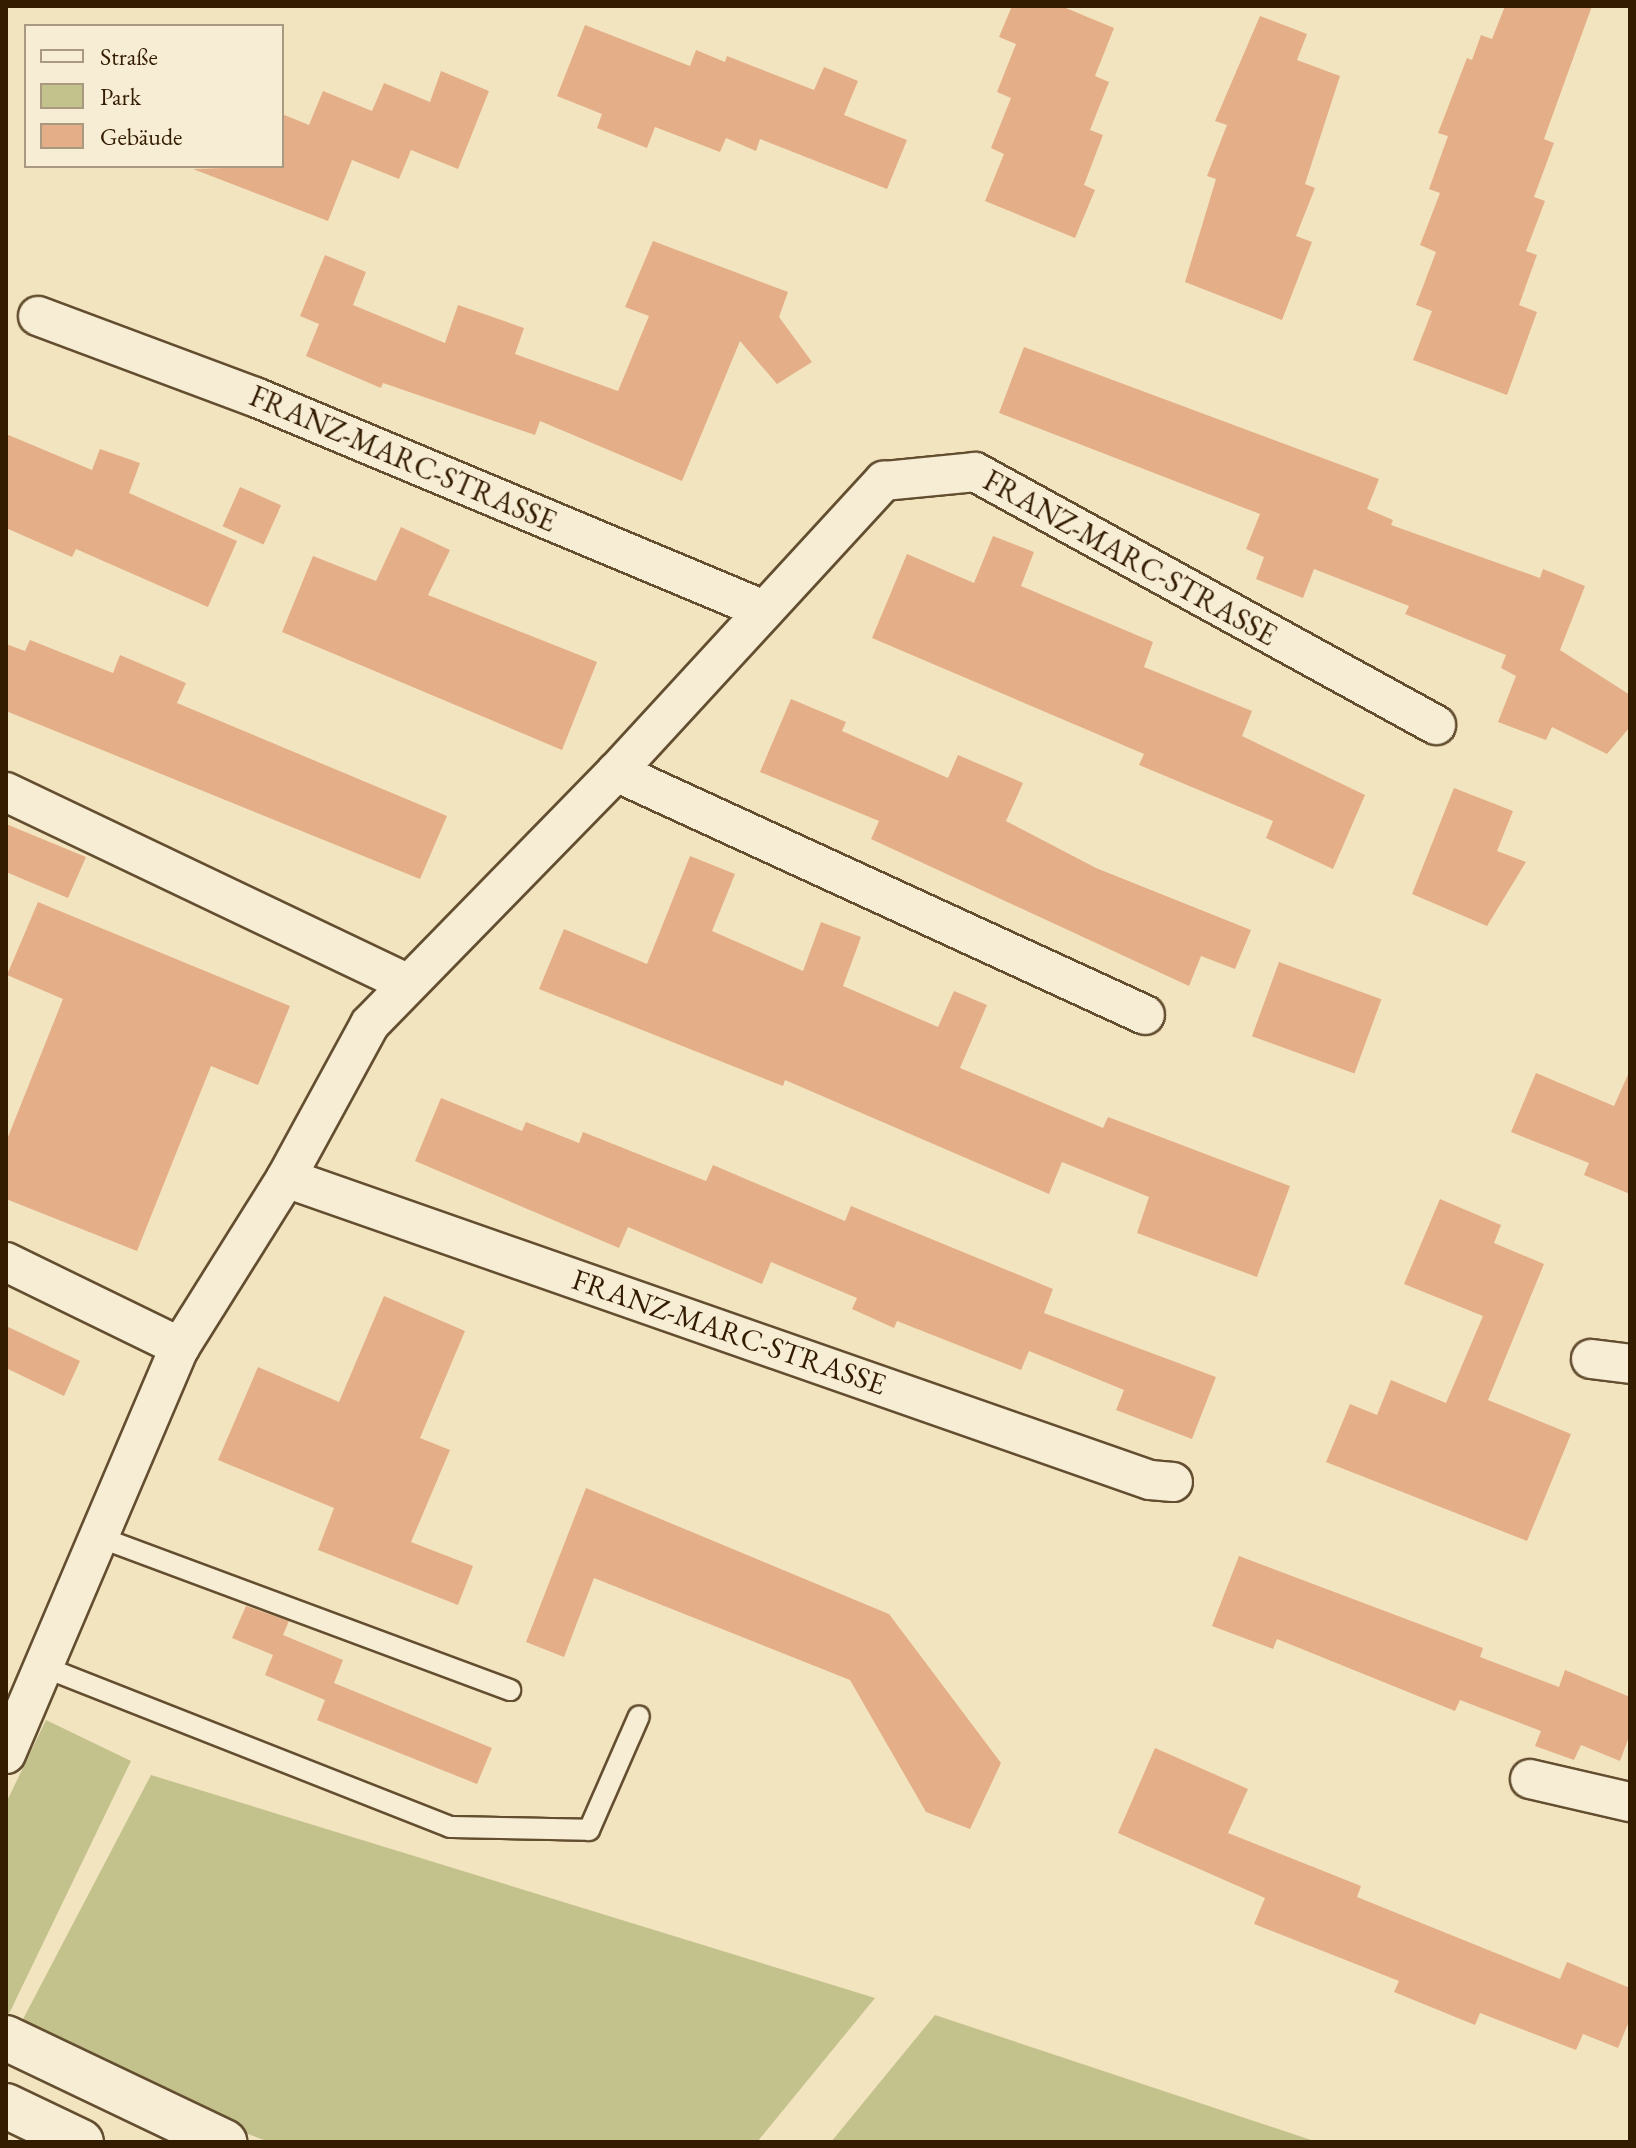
<!DOCTYPE html>
<meta charset="utf-8">
<style>
body{margin:0}
#map{position:relative;width:1636px;height:2148px;overflow:hidden;background:#f2e4bf;font-family:"EB Garamond",serif}
div>[style]{position:absolute}
.green>*{inset:0;background:#c3c18c}
.building>*{inset:0;background:#e4af88;transform-origin:0 0}
.roads{filter:drop-shadow(2px 0 #634e30) drop-shadow(-2px 0 #634e30) drop-shadow(0 2px #634e30) drop-shadow(0 -2px #634e30)}
.lane>*{height:20px;margin:-10px;padding:0 10px;transform-origin:10px;border-radius:10px;background:#f7edd5}
.street>*{height:38px;margin:-19px;padding:0 19px;transform-origin:19px;border-radius:19px;background:#f7edd5}
.secondary>*{height:44px;margin:-22px;padding:0 22px;transform-origin:22px;border-radius:22px;background:#f7edd5}
span{translate:-50% -50%;white-space:nowrap;text-align:center;line-height:1.15;-webkit-text-stroke:6px #f7edd5;paint-order:stroke}
.street-label{font-size:30px;color:#331c00}
.frame{position:absolute;inset:0;border:8px solid #331c00;pointer-events:none}
.legend{position:absolute;left:24px;top:24px;width:260px;height:144px;box-sizing:border-box;background:#f7edd5;border:2px solid #a99980;margin:0;padding:10px 14px;list-style:none;font-size:24px;color:#331c00}
.legend li{display:flex;align-items:center;gap:16px;height:40px}
.legend b{width:40px;border:2px solid #a99980}
</style>
<div id="map">
<div class="green">
<div style="clip-path:polygon(46px 1720px,131px 1761px,6px 2020px,6px 1803px)"></div>
<div style="clip-path:polygon(151px 1775px,875px 1998px,757px 2142px,269px 2142px,196px 2114px,21px 2023px)"></div>
<div style="clip-path:polygon(935px 2015px,1317px 2142px,831px 2142px)"></div>
</div>
<div class="building">
<div style="clip-path:polygon(1012px 6px,1061px 6px,1114px 28px,1095px 76px,1109px 82px,1090px 130px,1103px 135px,1084px 185px,1095px 190px,1075px 238px,985px 201px,1004px 154px,991px 148px,1011px 98px,997px 92px,1016px 44px,999px 37px)"></div>
<div style="clip-path:polygon(1505px 6px,1592px 6px,1544px 139px,1554px 143px,1534px 197px,1545px 201px,1526px 251px,1537px 255px,1519px 305px,1537px 312px,1507px 395px,1413px 360px,1432px 311px,1416px 305px,1436px 252px,1420px 245px,1440px 193px,1429px 189px,1448px 136px,1438px 133px,1467px 58px,1472px 60px,1481px 35px,1492px 39px)"></div>
<div style="clip-path:polygon(1260px 16px,1307px 34px,1297px 60px,1340px 76px,1305px 184px,1315px 188px,1296px 236px,1312px 242px,1282px 320px,1185px 282px,1216px 179px,1207px 176px,1227px 125px,1215px 121px)"></div>
<div style="clip-path:polygon(585px 25px,690px 66px,696px 50px,725px 62px,727px 56px,814px 90px,824px 67px,858px 81px,844px 115px,907px 140px,887px 189px,760px 139px,756px 151px,726px 138px,720px 152px,655px 127px,647px 148px,597px 128px,602px 114px,557px 96px)"></div>
<div style="clip-path:polygon(441px 71px,489px 91px,458px 169px,411px 150px,399px 179px,352px 160px,328px 221px,193px 169px,282px 166px,282px 114px,309px 125px,323px 91px,372px 111px,384px 83px,430px 102px)"></div>
<div style="clip-path:polygon(653px 241px,788px 292px,779px 317px,812px 362px,777px 384px,740px 341px,682px 481px,540px 421px,535px 435px,383px 383px,381px 388px,306px 356px,319px 324px,300px 316px,325px 255px,366px 272px,353px 305px,445px 343px,458px 305px,524px 328px,515px 354px,618px 391px,649px 316px,625px 307px)"></div>
<div style="clip-path:polygon(1024px 347px,1379px 479px,1367px 509px,1393px 520px,1391px 525px,1540px 578px,1543px 569px,1585px 586px,1560px 650px,1630px 695px,1630px 727px,1607px 754px,1552px 727px,1546px 740px,1498px 722px,1516px 676px,1501px 668px,1506px 655px,1405px 614px,1409px 606px,1314px 569px,1303px 598px,1256px 579px,1264px 557px,1246px 549px,1260px 514px,999px 413px)"></div>
<div style="clip-path:polygon(6px 434px,92px 470px,100px 449px,140px 463px,129px 493px,237px 541px,208px 607px,76px 549px,72px 557px,6px 528px)"></div>
<div style="left:240px;top:487px;width:45px;height:43px;rotate:24deg"></div>
<div style="clip-path:polygon(401px 527px,450px 550px,428px 595px,597px 662px,562px 750px,282px 632px,313px 556px,376px 581px)"></div>
<div style="clip-path:polygon(993px 536px,1034px 552px,1021px 586px,1153px 642px,1144px 667px,1252px 711px,1242px 736px,1365px 795px,1333px 869px,1266px 838px,1273px 821px,1139px 765px,1144px 754px,872px 638px,907px 554px,974px 583px)"></div>
<div style="clip-path:polygon(30px 640px,113px 673px,120px 655px,186px 683px,177px 703px,447px 816px,420px 879px,6px 711px,6px 644px,25px 651px)"></div>
<div style="clip-path:polygon(791px 699px,846px 722px,842px 731px,948px 778px,958px 755px,1023px 783px,1006px 821px,1096px 868px,1251px 930px,1235px 969px,1201px 956px,1189px 986px,871px 839px,879px 821px,760px 772px)"></div>
<div style="clip-path:polygon(1454px 788px,1513px 811px,1497px 851px,1526px 862px,1487px 926px,1412px 894px)"></div>
<div style="clip-path:polygon(6px 824px,86px 857px,68px 898px,6px 872px)"></div>
<div style="clip-path:polygon(690px 856px,735px 874px,712px 931px,803px 971px,821px 922px,861px 937px,843px 986px,938px 1027px,954px 991px,987px 1005px,960px 1068px,1103px 1128px,1108px 1117px,1290px 1186px,1257px 1277px,1137px 1233px,1149px 1197px,1062px 1162px,1049px 1194px,785px 1080px,783px 1086px,539px 989px,564px 929px,647px 964px)"></div>
<div style="clip-path:polygon(38px 902px,290px 1006px,258px 1085px,211px 1066px,137px 1251px,6px 1199px,6px 1142px,63px 999px,7px 975px)"></div>
<div style="left:1279px;top:962px;width:109px;height:79px;rotate:20deg"></div>
<div style="clip-path:polygon(1630px 1070px,1630px 1194px,1584px 1175px,1589px 1163px,1511px 1132px,1536px 1073px,1614px 1106px)"></div>
<div style="clip-path:polygon(441px 1098px,522px 1131px,526px 1122px,579px 1143px,583px 1132px,706px 1181px,713px 1165px,845px 1221px,851px 1206px,1053px 1289px,1044px 1313px,1216px 1377px,1192px 1439px,1116px 1410px,1124px 1390px,1029px 1351px,1021px 1370px,897px 1321px,894px 1328px,852px 1309px,857px 1298px,771px 1262px,762px 1284px,628px 1227px,619px 1248px,415px 1161px)"></div>
<div style="clip-path:polygon(1440px 1199px,1501px 1225px,1494px 1243px,1544px 1264px,1488px 1400px,1571px 1434px,1527px 1541px,1326px 1462px,1350px 1404px,1377px 1415px,1391px 1380px,1446px 1403px,1483px 1316px,1404px 1284px)"></div>
<div style="clip-path:polygon(384px 1296px,465px 1331px,420px 1438px,450px 1450px,411px 1542px,473px 1566px,458px 1605px,318px 1550px,334px 1508px,218px 1460px,258px 1367px,339px 1402px)"></div>
<div style="clip-path:polygon(6px 1326px,80px 1361px,64px 1396px,6px 1368px)"></div>
<div style="clip-path:polygon(586px 1488px,889px 1614px,1001px 1763px,970px 1829px,926px 1812px,850px 1680px,594px 1578px,564px 1657px,526px 1642px)"></div>
<div style="clip-path:polygon(1239px 1556px,1483px 1648px,1480px 1657px,1559px 1687px,1565px 1670px,1630px 1697px,1630px 1734px,1620px 1761px,1581px 1745px,1574px 1760px,1535px 1746px,1541px 1731px,1460px 1700px,1455px 1711px,1277px 1639px,1273px 1649px,1212px 1626px)"></div>
<div style="clip-path:polygon(246px 1606px,289px 1621px,283px 1635px,343px 1660px,334px 1683px,492px 1748px,477px 1784px,317px 1720px,325px 1700px,265px 1675px,273px 1655px,232px 1638px)"></div>
<div style="clip-path:polygon(1155px 1748px,1248px 1789px,1228px 1833px,1361px 1886px,1357px 1897px,1560px 1979px,1567px 1962px,1630px 1988px,1630px 2019px,1618px 2048px,1583px 2034px,1576px 2050px,1480px 2013px,1475px 2025px,1394px 1992px,1399px 1981px,1254px 1924px,1265px 1898px,1118px 1833px)"></div>
</div>
<div class="roads">
<div class="lane">
<div style="left:96px;top:1536px;width:442px;rotate:20.4deg"></div>
<div style="left:44px;top:1667px;width:436px;rotate:21.5deg"></div>
<div style="left:450px;top:1827px;width:139px;rotate:1.2deg"></div>
<div style="left:589px;top:1830px;width:124px;rotate:-66.3deg"></div>
</div>
<div class="street">
<div style="left:38px;top:316px;width:232px;rotate:20.5deg"></div>
<div style="left:255px;top:397px;width:552px;rotate:22.71deg"></div>
<div style="left:616px;top:772px;width:582px;rotate:24.67deg"></div>
<div style="left:6px;top:792px;width:442px;rotate:25.5deg"></div>
<div style="left:286px;top:1178px;width:915px;rotate:19.27deg"></div>
<div style="left:1150px;top:1480px;width:23px;rotate:5deg"></div>
<div style="left:6px;top:1262px;width:194px;rotate:26deg"></div>
<div style="left:1591px;top:1359px;width:39px;rotate:7deg"></div>
<div style="left:6px;top:1754px;width:443px;rotate:-66.9deg"></div>
<div style="left:180px;top:1347px;width:199px;rotate:-57.9deg"></div>
<div style="left:286px;top:1178px;width:175px;rotate:-61.4deg"></div>
<div style="left:370px;top:1024px;width:352px;rotate:-45.7deg"></div>
<div style="left:616px;top:772px;width:396px;rotate:-47.4deg"></div>
<div style="left:884px;top:481px;width:91px;rotate:-5.6deg"></div>
<div style="left:975px;top:472px;width:526px;rotate:28.76deg"></div>
<div style="left:1530px;top:1779px;width:103px;rotate:13deg"></div>
</div>
<div class="secondary">
<div style="left:6px;top:2038px;width:242px;rotate:25.5deg"></div>
<div style="left:6px;top:2106px;width:83px;rotate:25.6deg"></div>
</div>
</div>
<div class="street-label">
<span style="left:403px;top:459px;rotate:23deg">FRANZ-MARC-STRASSE</span>
<span style="left:1130px;top:558px;rotate:29deg">FRANZ-MARC-STRASSE</span>
<span style="left:729px;top:1332px;rotate:19deg">FRANZ-MARC-STRASSE</span>
</div>
<div class="frame"></div>
<ul class="legend">
<li><b style="height:10px;background:#f7edd5"></b>Straße</li>
<li><b style="height:22px;background:#c3c18c"></b>Park</li>
<li><b style="height:22px;background:#e4af88"></b>Gebäude</li>
</ul>
</div>
